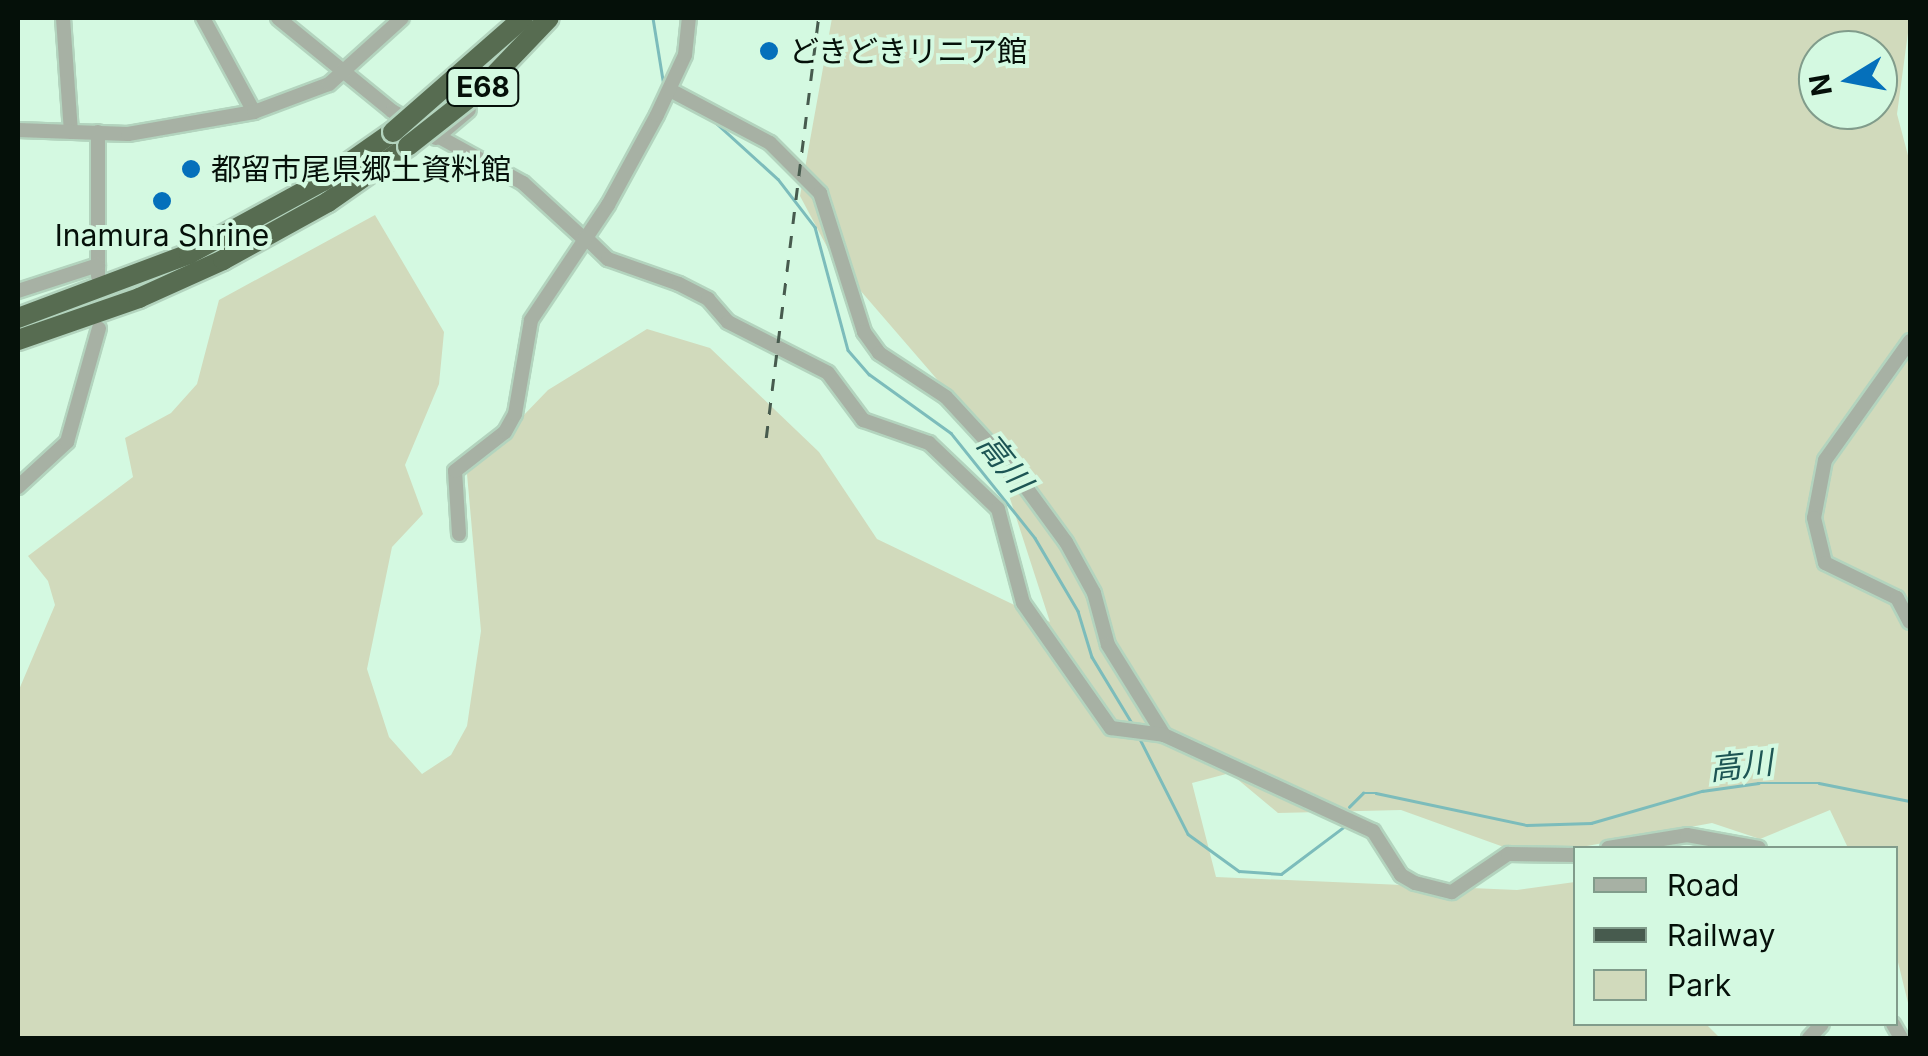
<!DOCTYPE html>
<meta charset="utf-8">
<style>
body{margin:0}
#map{position:relative;width:1928px;height:1056px;overflow:hidden;background:#d4f9e1;font-family:Inter,"Noto Sans JP",sans-serif}
div>[style]{position:absolute}
.green>*{inset:0;background:#d1dabc}
.stream>*{height:2.5px;margin:-1.25px;padding:0 1.25px;transform-origin:1.25px;border-radius:1.25px;background:#7cbcbb}
.roads{filter:drop-shadow(2px 0 #b3d4be) drop-shadow(-2px 0 #b3d4be) drop-shadow(0 2px #b3d4be) drop-shadow(0 -2px #b3d4be)}
.minor>*{height:14px;margin:-7px;padding:0 7px;transform-origin:7px;border-radius:7px;background:#a7b1a4}
.highway>*{height:20px;margin:-10px;padding:0 10px;transform-origin:10px;border-radius:10px;background:#576c51}
.rail>*{height:2.5px;margin-top:-1.25px;transform-origin:0;background:repeating-linear-gradient(90deg,#475b4e 0 12px,transparent 0 24px)}
.bridges{filter:drop-shadow(2px 0 #b3d4be) drop-shadow(-2px 0 #b3d4be) drop-shadow(0 2px #b3d4be) drop-shadow(0 -2px #b3d4be)}
.highway-bridge>*{height:20px;margin:-10px;padding:0 10px;transform-origin:10px;border-radius:10px;background:#576c51}
.dots>*{width:28px;height:28px;translate:-50% -50%;box-sizing:border-box;border:5px solid #d4f9e1;border-radius:50%}
span{translate:-50% -50%;white-space:nowrap;text-align:center;line-height:1.15;-webkit-text-stroke:8px #d4f9e1;paint-order:stroke}
.shield-label span{padding:2px 8px;background:#d4f9e1;border:2px solid;border-radius:8px;-webkit-text-stroke-width:0}
.shield-label{font-size:28px;color:#051009;font-weight:700}
.poi-label{font-size:30px;color:#051009}
.left{translate:0 -50%;text-align:left}
.water-label{font-size:32px;color:#1d5554;font-style:italic}
.frame{position:absolute;inset:0;border:20px solid #051009;pointer-events:none}
.legend{position:absolute;left:1573px;top:846px;width:325px;height:180px;box-sizing:border-box;background:#d4f9e1;border:2px solid #819c8b;margin:0;padding:12px 18px;list-style:none;font-size:30px;color:#051009}
.legend li{display:flex;align-items:center;gap:20px;height:50px}
.legend b{width:50px;border:2px solid #819c8b}
.north{position:absolute;left:1798px;top:30px;width:100px;height:100px;box-sizing:border-box;background:#d4f9e1;border:2px solid #819c8b;border-radius:50%;rotate:260deg;font-size:28px;font-weight:700;line-height:40px;text-align:center;color:#051009}
.north::after{content:'';display:block;margin:auto;width:35px;height:45px;background:#0570bb;clip-path:polygon(50% 0,100% 100%,50% 72%,0 100%)}
</style>
<div id="map">
<div class="green">
<div style="clip-path:polygon(evenodd,832px 18px,1910px 18px,1897px 114px,1910px 163px,1910px 1011px,1896px 954px,1896px 848px,1848px 848px,1830px 810px,1760px 839px,1712px 823px,1576px 848px,1575px 856px,1551px 864px,1401px 810px,1278px 813px,1230px 773px,1192px 783px,1216px 877px,1517px 890px,1575px 882px,1576px 1024px,1706px 1024px,1720px 1038px,18px 1038px,18px 692px,55px 605px,48px 581px,28px 556px,133px 477px,125px 438px,171px 413px,197px 384px,219px 300px,375px 215px,444px 332px,439px 384px,405px 465px,423px 514px,392px 547px,367px 669px,389px 737px,422px 774px,451px 755px,467px 726px,481px 631px,467px 474px,548px 390px,647px 329px,710px 348px,819px 452px,877px 539px,1050px 622px,992px 443px,834px 260px,800px 196px,832px 18px,1818px 50px,1878px 50px,1878px 110px,1818px 110px,1818px 50px)"></div>
</div>
<div class="stream">
<div style="left:653px;top:18px;width:69px;rotate:80.8deg"></div>
<div style="left:714px;top:121px;width:86px;rotate:42.2deg"></div>
<div style="left:778px;top:179px;width:61px;rotate:52.4deg"></div>
<div style="left:815px;top:227px;width:127px;rotate:75deg"></div>
<div style="left:848px;top:350px;width:32px;rotate:49deg"></div>
<div style="left:869px;top:374px;width:101px;rotate:35.7deg"></div>
<div style="left:951px;top:433px;width:134px;rotate:51.3deg"></div>
<div style="left:1035px;top:538px;width:85px;rotate:59.5deg"></div>
<div style="left:1078px;top:611px;width:48px;rotate:73.1deg"></div>
<div style="left:1092px;top:657px;width:77px;rotate:58.8deg"></div>
<div style="left:1140px;top:739px;width:106px;rotate:63.2deg"></div>
<div style="left:1188px;top:834px;width:63px;rotate:36deg"></div>
<div style="left:1239px;top:871px;width:42px;rotate:4.1deg"></div>
<div style="left:1281px;top:874px;width:80px;rotate:-36.9deg"></div>
<div style="left:1349px;top:807px;width:20px;rotate:-45deg"></div>
<div style="left:1363px;top:793px;width:13px"></div>
<div style="left:1376px;top:793px;width:154px;rotate:12deg"></div>
<div style="left:1527px;top:825px;width:64px;rotate:-1.8deg"></div>
<div style="left:1591px;top:823px;width:116px;rotate:-16.1deg"></div>
<div style="left:1702px;top:791px;width:57px;rotate:-8.1deg"></div>
<div style="left:1758px;top:783px;width:61px"></div>
<div style="left:1819px;top:783px;width:93px;rotate:11.2deg"></div>
</div>
<div class="roads">
<div class="minor">
<div style="left:63px;top:18px;width:114px;rotate:86deg"></div>
<div style="left:203px;top:18px;width:107px;rotate:61.5deg"></div>
<div style="left:278px;top:18px;width:147px;rotate:39.2deg"></div>
<div style="left:392px;top:111px;width:149px;rotate:28.8deg"></div>
<div style="left:523px;top:183px;width:81px;rotate:42.5deg"></div>
<div style="left:670px;top:90px;width:113px;rotate:27.9deg"></div>
<div style="left:770px;top:143px;width:71px;rotate:45deg"></div>
<div style="left:820px;top:193px;width:146px;rotate:72.4deg"></div>
<div style="left:864px;top:332px;width:26px;rotate:54deg"></div>
<div style="left:879px;top:353px;width:80px;rotate:33.3deg"></div>
<div style="left:946px;top:397px;width:100px;rotate:47.4deg"></div>
<div style="left:1014px;top:471px;width:88px;rotate:53.8deg"></div>
<div style="left:1066px;top:542px;width:58px;rotate:61.2deg"></div>
<div style="left:1094px;top:593px;width:54px;rotate:74.9deg"></div>
<div style="left:1108px;top:645px;width:106px;rotate:58.1deg"></div>
<div style="left:1164px;top:735px;width:230px;rotate:24.7deg"></div>
<div style="left:1373px;top:831px;width:52px;rotate:57.5deg"></div>
<div style="left:1401px;top:875px;width:16px;rotate:30deg"></div>
<div style="left:1415px;top:883px;width:38px;rotate:14deg"></div>
<div style="left:1452px;top:892px;width:68px;rotate:-34.2deg"></div>
<div style="left:1508px;top:854px;width:68px;rotate:0.8deg"></div>
<div style="left:18px;top:130px;width:110px;rotate:2.1deg"></div>
<div style="left:128px;top:134px;width:128px;rotate:-9.9deg"></div>
<div style="left:254px;top:112px;width:80px;rotate:-20.5deg"></div>
<div style="left:329px;top:84px;width:98px;rotate:-42.1deg"></div>
<div style="left:98px;top:132px;width:144px;rotate:90deg"></div>
<div style="left:436px;top:138px;width:43px;rotate:-40.3deg"></div>
<div style="left:585px;top:237px;width:32px;rotate:44deg"></div>
<div style="left:608px;top:259px;width:75px;rotate:19.4deg"></div>
<div style="left:679px;top:284px;width:33px;rotate:27deg"></div>
<div style="left:708px;top:299px;width:30px;rotate:49deg"></div>
<div style="left:728px;top:322px;width:112px;rotate:27deg"></div>
<div style="left:828px;top:373px;width:59px;rotate:53.3deg"></div>
<div style="left:863px;top:420px;width:70px;rotate:19.2deg"></div>
<div style="left:929px;top:443px;width:95px;rotate:43.7deg"></div>
<div style="left:998px;top:509px;width:97px;rotate:75.1deg"></div>
<div style="left:1023px;top:603px;width:153px;rotate:54.9deg"></div>
<div style="left:1111px;top:728px;width:53px;rotate:7.5deg"></div>
<div style="left:18px;top:291px;width:84px;rotate:-18deg"></div>
<div style="left:1910px;top:341px;width:146px;rotate:125.5deg"></div>
<div style="left:1825px;top:460px;width:59px;rotate:100.7deg"></div>
<div style="left:1814px;top:518px;width:46px;rotate:76.3deg"></div>
<div style="left:1825px;top:563px;width:80px;rotate:25.9deg"></div>
<div style="left:1897px;top:598px;width:27px;rotate:62deg"></div>
<div style="left:18px;top:487px;width:67px;rotate:-42.6deg"></div>
<div style="left:67px;top:442px;width:118px;rotate:-74.3deg"></div>
<div style="left:459px;top:534px;width:63px;rotate:-93.6deg"></div>
<div style="left:455px;top:471px;width:63px;rotate:-38deg"></div>
<div style="left:505px;top:432px;width:21px;rotate:-61deg"></div>
<div style="left:515px;top:414px;width:95px;rotate:-80.3deg"></div>
<div style="left:531px;top:320px;width:138px;rotate:-56.2deg"></div>
<div style="left:608px;top:205px;width:102px;rotate:-61.4deg"></div>
<div style="left:657px;top:115px;width:66px;rotate:-65deg"></div>
<div style="left:685px;top:55px;width:37px;rotate:-84deg"></div>
<div style="left:1608px;top:848px;width:80px;rotate:-9.3deg"></div>
<div style="left:1687px;top:835px;width:73px;rotate:10.2deg"></div>
<div style="left:1893px;top:1024px;width:16px;rotate:60deg"></div>
<div style="left:1809px;top:1038px;width:19px;rotate:-47deg"></div>
</div>
<div class="highway">
<div style="left:18px;top:318px;width:183px;rotate:-20.5deg"></div>
<div style="left:189px;top:254px;width:153px;rotate:-28.6deg"></div>
<div style="left:323px;top:181px;width:85px;rotate:-35deg"></div>
<div style="left:18px;top:340px;width:128px;rotate:-19.1deg"></div>
<div style="left:139px;top:298px;width:92px;rotate:-24.3deg"></div>
<div style="left:223px;top:260px;width:120px;rotate:-28.9deg"></div>
<div style="left:328px;top:202px;width:98px;rotate:-35deg"></div>
</div>
</div>
<div class="rail">
<div style="left:766px;top:438px;width:423px;rotate:-82.9deg"></div>
</div>
<div class="bridges">
<div class="highway-bridge">
<div style="left:393px;top:132px;width:173px;rotate:-41.2deg"></div>
<div style="left:408px;top:146px;width:95px;rotate:-38.2deg"></div>
<div style="left:483px;top:87px;width:95px;rotate:-46.3deg"></div>
</div>
</div>
<div class="dots">
<div style="left:769px;top:51px;background:#0570bb"></div>
<div style="left:191px;top:169px;background:#0570bb"></div>
<div style="left:162px;top:201px;background:#0570bb"></div>
</div>
<div class="shield-label">
<span style="left:483px;top:87px">E68</span>
</div>
<div class="poi-label">
<span class="left" style="left:789px;top:51px">どきどきリニア館</span>
<span class="left" style="left:211px;top:169px">都留市尾県郷土資料館</span>
<span style="left:162px;top:235px">Inamura Shrine</span>
</div>
<div class="water-label">
<span style="left:1004px;top:463px;rotate:52deg">高川</span>
<span style="left:1741px;top:766px;rotate:-6deg">高川</span>
</div>
<div class="frame"></div>
<ul class="legend">
<li><b style="height:12px;background:#a7b1a4"></b>Road</li>
<li><b style="height:12px;background:#475b4e"></b>Railway</li>
<li><b style="height:28px;background:#d1dabc"></b>Park</li>
</ul>
<div class="north">N</div>
</div>
